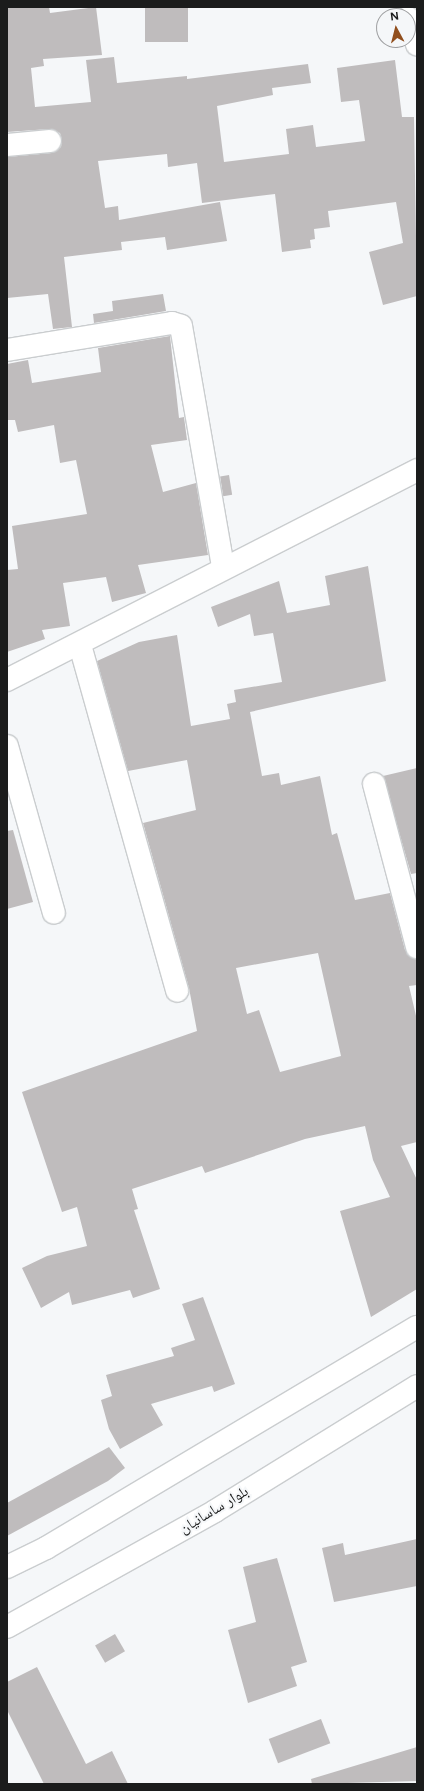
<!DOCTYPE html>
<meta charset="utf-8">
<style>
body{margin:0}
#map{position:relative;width:424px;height:1791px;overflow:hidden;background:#f5f7f9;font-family:Figtree,"Noto Naskh Arabic",sans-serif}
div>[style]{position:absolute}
.building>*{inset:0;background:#bfbcbd;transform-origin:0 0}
.roads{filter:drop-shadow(1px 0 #cacdcf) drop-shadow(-1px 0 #cacdcf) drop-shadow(0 1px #cacdcf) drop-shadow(0 -1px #cacdcf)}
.minor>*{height:22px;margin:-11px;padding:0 11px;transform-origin:11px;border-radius:11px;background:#fff}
.highway>*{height:22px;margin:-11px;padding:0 11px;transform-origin:11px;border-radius:11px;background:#fff}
span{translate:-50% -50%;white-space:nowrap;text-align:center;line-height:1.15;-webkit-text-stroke:4px #f5f7f9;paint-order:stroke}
.street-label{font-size:15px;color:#1b1c1c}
.frame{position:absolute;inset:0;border:8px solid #1b1c1c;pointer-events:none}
.north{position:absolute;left:376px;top:8px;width:40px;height:40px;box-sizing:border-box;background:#f5f7f9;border:1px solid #9e9fa1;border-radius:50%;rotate:353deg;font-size:11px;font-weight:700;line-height:16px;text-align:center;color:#1b1c1c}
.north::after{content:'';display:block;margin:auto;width:14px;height:18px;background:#914f1e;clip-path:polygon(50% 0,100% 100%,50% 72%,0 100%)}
</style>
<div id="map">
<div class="building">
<div style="clip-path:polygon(7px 7px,49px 7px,50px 13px,96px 7px,102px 55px,43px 59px,44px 66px,31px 68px,35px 107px,91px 102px,86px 60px,114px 57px,117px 83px,187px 76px,187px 79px,308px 64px,311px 83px,272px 88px,273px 95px,217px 106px,224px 162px,289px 154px,286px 129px,313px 125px,316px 147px,365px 141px,359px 100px,341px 102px,337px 68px,395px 60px,402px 117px,414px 117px,417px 296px,383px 305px,369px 252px,403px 243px,396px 202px,328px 211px,330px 227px,314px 229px,315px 239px,310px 240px,311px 248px,282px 252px,275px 194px,202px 203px,197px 163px,168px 167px,167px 154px,98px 161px,105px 208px,118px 206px,119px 220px,220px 202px,227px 241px,167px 250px,165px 237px,121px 242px,122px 250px,64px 257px,72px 327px,53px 329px,48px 294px,7px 298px,7px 157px,52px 153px,61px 147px,62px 140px,60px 133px,49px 129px,7px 132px)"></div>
<div style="left:145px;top:7px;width:43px;height:35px"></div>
<div style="clip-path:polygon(163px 294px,166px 311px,94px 323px,93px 314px,113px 311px,112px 301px)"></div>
<div style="clip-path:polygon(170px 336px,179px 418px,184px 417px,187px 440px,151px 445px,163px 492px,196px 483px,208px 555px,138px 565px,146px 593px,112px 602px,106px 577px,63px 583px,70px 626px,42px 630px,45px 639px,7px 652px,7px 570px,18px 569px,12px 526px,87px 514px,76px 460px,60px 463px,54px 425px,18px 432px,15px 420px,7px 420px,7px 364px,28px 360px,32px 383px,101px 372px,98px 348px)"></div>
<div style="left:229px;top:475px;width:20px;height:9px;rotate:81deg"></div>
<div style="clip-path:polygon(evenodd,368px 566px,386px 681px,250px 712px,262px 776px,279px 773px,281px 785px,320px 776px,332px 835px,337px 833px,355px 900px,390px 893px,405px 950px,417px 959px,417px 985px,409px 986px,417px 1020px,417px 1142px,401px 1146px,417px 1180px,417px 1289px,371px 1317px,340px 1211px,390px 1197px,373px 1160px,365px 1126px,305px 1139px,205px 1173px,202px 1166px,132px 1189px,138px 1209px,134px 1210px,160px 1289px,133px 1298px,130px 1290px,72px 1305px,69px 1292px,41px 1308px,22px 1268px,47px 1256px,87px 1246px,77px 1207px,62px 1212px,22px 1092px,197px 1031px,189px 988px,143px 823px,196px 810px,187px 760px,128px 771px,97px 661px,139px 642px,177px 635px,191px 726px,230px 719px,227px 704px,236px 702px,234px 690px,282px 682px,273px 633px,254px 636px,250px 614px,218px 627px,211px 607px,279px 581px,287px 613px,330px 605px,325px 576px,368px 566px,318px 953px,341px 1056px,280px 1072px,259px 1010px,247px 1014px,236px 968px,318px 953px)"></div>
<div style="clip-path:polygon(417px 768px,417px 873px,411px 874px,383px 776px)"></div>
<div style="clip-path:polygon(13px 830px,33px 902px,7px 909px,7px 831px)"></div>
<div style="clip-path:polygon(203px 1297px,235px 1384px,214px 1392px,212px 1386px,151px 1404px,163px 1425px,120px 1449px,109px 1429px,101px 1400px,112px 1396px,106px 1375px,174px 1356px,171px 1348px,195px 1340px,182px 1304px)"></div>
<div style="clip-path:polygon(109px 1447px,125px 1468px,108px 1481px,7px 1536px,7px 1503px)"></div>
<div style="clip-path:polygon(417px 1539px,417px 1586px,334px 1602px,322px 1548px,343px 1543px,345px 1555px)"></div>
<div style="clip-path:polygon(277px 1558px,307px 1662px,291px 1667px,297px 1686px,248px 1703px,228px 1630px,256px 1622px,243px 1567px)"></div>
<div style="left:115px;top:1634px;width:20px;height:23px;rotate:60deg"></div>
<div style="clip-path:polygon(37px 1667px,86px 1764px,112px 1751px,128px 1784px,44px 1784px,7px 1710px,7px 1682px)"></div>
<div style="left:321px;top:1719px;width:26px;height:56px;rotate:69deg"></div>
<div style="clip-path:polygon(417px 1747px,417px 1781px,312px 1784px,311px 1779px)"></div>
</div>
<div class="roads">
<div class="minor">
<div style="left:408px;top:18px;width:28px;rotate:71deg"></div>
<div style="left:7px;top:145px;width:43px;rotate:-5.3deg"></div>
<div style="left:7px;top:350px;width:167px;rotate:-9.3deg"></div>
<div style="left:172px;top:323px;width:9px;rotate:18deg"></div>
<div style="left:181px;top:326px;width:245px;rotate:80.1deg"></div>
<div style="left:80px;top:645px;width:359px;rotate:74.3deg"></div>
<div style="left:7px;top:680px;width:461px;rotate:-27.1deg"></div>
<div style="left:7px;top:746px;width:173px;rotate:74.3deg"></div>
<div style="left:374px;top:784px;width:169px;rotate:75.2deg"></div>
</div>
<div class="highway">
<div style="left:7px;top:1567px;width:43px;rotate:-26deg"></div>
<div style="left:46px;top:1548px;width:432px;rotate:-30.8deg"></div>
<div style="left:7px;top:1627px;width:238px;rotate:-29.1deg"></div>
<div style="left:215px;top:1511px;width:238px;rotate:-31.7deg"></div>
</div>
</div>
<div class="street-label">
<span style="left:214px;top:1510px;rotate:-31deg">بلوار ساسانیان</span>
</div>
<div class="frame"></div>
<div class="north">N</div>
</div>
